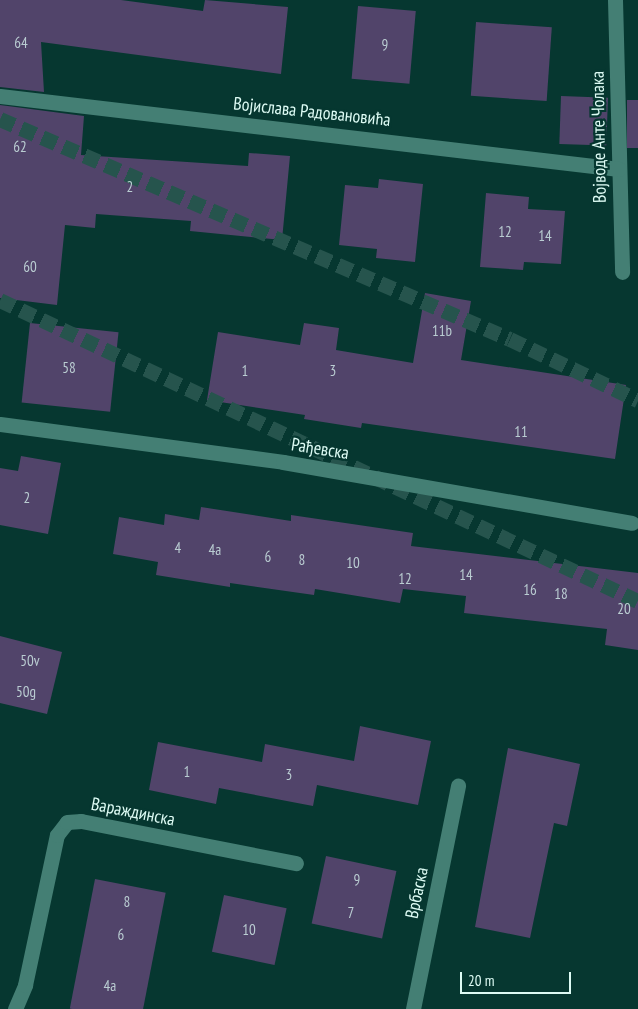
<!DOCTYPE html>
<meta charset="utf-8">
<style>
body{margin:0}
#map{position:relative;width:638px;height:1009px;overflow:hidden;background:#063730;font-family:"PT Sans Narrow",sans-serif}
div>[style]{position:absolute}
.building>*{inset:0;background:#51446a;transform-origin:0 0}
.highway-tunnel>*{height:15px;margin-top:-7.5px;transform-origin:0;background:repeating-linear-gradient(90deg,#26544d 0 15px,transparent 0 23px)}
.minor>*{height:15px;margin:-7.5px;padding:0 7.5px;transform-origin:7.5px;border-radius:7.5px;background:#447f74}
span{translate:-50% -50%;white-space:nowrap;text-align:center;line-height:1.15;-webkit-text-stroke:4.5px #063730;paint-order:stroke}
.number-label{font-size:15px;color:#bacdd2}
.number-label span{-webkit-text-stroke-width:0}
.street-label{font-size:18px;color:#ddfbf4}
.scale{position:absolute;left:460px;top:972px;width:111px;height:22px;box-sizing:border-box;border:2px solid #ddfbf4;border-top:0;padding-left:6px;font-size:15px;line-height:18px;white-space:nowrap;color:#ddfbf4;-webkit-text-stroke:4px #063730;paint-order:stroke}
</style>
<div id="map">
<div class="building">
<div style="clip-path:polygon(0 0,121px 0,203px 11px,205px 0,288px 7px,281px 74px,41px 42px,44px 92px,0 87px)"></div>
<div style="left:358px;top:6px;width:58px;height:73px;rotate:5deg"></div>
<div style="left:476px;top:22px;width:76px;height:74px;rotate:4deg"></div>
<div style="left:561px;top:96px;width:47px;height:48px;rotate:2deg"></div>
<div style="left:627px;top:100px;width:11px;height:48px"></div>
<div style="clip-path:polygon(0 105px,84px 116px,81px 155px,248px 166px,249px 153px,290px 156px,282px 240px,190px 231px,191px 221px,96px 214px,95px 228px,65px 225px,57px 305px,0 298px)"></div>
<div style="clip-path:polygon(379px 179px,423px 184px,415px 262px,376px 258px,377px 249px,339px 245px,345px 185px,378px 188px)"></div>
<div style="clip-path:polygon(486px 193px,529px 197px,528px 209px,565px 211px,561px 264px,524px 262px,523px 270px,480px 267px)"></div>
<div style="clip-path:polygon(425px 293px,471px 301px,461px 360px,626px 385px,615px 459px,362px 423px,361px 428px,304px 419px,305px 415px,207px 400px,218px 332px,300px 345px,304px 323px,339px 328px,336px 350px,413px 363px)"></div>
<div style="left:30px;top:323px;width:89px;height:80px;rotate:6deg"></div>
<div style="clip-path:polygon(21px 456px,61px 463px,48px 534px,0 525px,0 468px,18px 471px)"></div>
<div style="clip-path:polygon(201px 507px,291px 521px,291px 515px,413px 533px,411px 546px,638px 573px,638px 650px,605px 645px,607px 629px,464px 613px,466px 596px,403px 589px,400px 603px,315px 589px,314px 595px,230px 583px,230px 587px,156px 575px,158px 562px,113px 554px,119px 517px,164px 525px,165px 514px,199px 520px)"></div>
<div style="clip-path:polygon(0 636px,62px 652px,47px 714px,0 703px)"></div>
<div style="clip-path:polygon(360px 726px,431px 741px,418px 805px,317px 785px,313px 806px,219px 788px,216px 804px,149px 790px,158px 742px,262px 762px,265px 744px,354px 761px)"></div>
<div style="clip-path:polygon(508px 748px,580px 764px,567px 826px,554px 823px,530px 938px,475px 927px)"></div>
<div style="left:326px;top:856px;width:72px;height:69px;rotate:12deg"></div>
<div style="left:95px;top:879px;width:72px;height:132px;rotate:11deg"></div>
<div style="left:224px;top:895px;width:64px;height:58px;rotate:12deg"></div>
</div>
<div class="highway-tunnel">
<div style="left:0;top:119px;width:555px;rotate:23.33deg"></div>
<div style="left:510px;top:339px;width:142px;rotate:25.5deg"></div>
<div style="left:0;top:300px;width:705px;rotate:25.26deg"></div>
</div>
<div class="minor">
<div style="left:615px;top:0;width:272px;rotate:88.5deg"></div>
<div style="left:0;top:96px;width:623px;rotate:6.73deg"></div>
<div style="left:0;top:424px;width:286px;rotate:7.6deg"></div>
<div style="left:283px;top:462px;width:354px;rotate:9.9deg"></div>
<div style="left:15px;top:1009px;width:26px;rotate:-67deg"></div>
<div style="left:25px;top:985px;width:153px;rotate:-78deg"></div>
<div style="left:57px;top:835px;width:16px;rotate:-52deg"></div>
<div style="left:67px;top:822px;width:14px;rotate:-4deg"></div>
<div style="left:81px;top:821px;width:219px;rotate:11.1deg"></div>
<div style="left:413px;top:1009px;width:228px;rotate:-78.6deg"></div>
</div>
<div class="number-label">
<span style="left:21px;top:43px">64</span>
<span style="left:385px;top:45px">9</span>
<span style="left:20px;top:147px">62</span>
<span style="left:130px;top:187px">2</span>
<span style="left:505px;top:232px">12</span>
<span style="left:545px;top:236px">14</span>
<span style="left:30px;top:267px">60</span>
<span style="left:442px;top:331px">11b</span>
<span style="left:69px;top:368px">58</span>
<span style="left:245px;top:371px">1</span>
<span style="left:333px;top:371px">3</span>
<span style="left:521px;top:432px">11</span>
<span style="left:27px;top:498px">2</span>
<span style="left:178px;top:548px">4</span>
<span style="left:215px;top:550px">4a</span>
<span style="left:268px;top:557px">6</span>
<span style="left:302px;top:560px">8</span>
<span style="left:353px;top:563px">10</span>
<span style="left:466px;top:575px">14</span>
<span style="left:405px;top:579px">12</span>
<span style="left:530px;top:590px">16</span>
<span style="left:561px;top:594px">18</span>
<span style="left:624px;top:609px">20</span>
<span style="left:30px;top:661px">50v</span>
<span style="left:26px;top:692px">50g</span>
<span style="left:187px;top:772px">1</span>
<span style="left:289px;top:775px">3</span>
<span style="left:357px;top:880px">9</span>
<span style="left:127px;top:902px">8</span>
<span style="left:351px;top:913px">7</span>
<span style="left:249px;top:930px">10</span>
<span style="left:121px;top:935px">6</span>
<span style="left:110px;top:986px">4a</span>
</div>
<div class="street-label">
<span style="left:312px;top:112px;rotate:6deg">Војислава Радовановића</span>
<span style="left:599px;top:137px;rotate:-91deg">Војводе Анте Чолака</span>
<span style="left:320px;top:449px;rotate:9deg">Рађевска</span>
<span style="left:133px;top:812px;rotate:11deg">Вараждинска</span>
<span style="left:417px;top:893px;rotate:-78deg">Врбаска</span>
</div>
<div class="scale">20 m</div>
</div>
